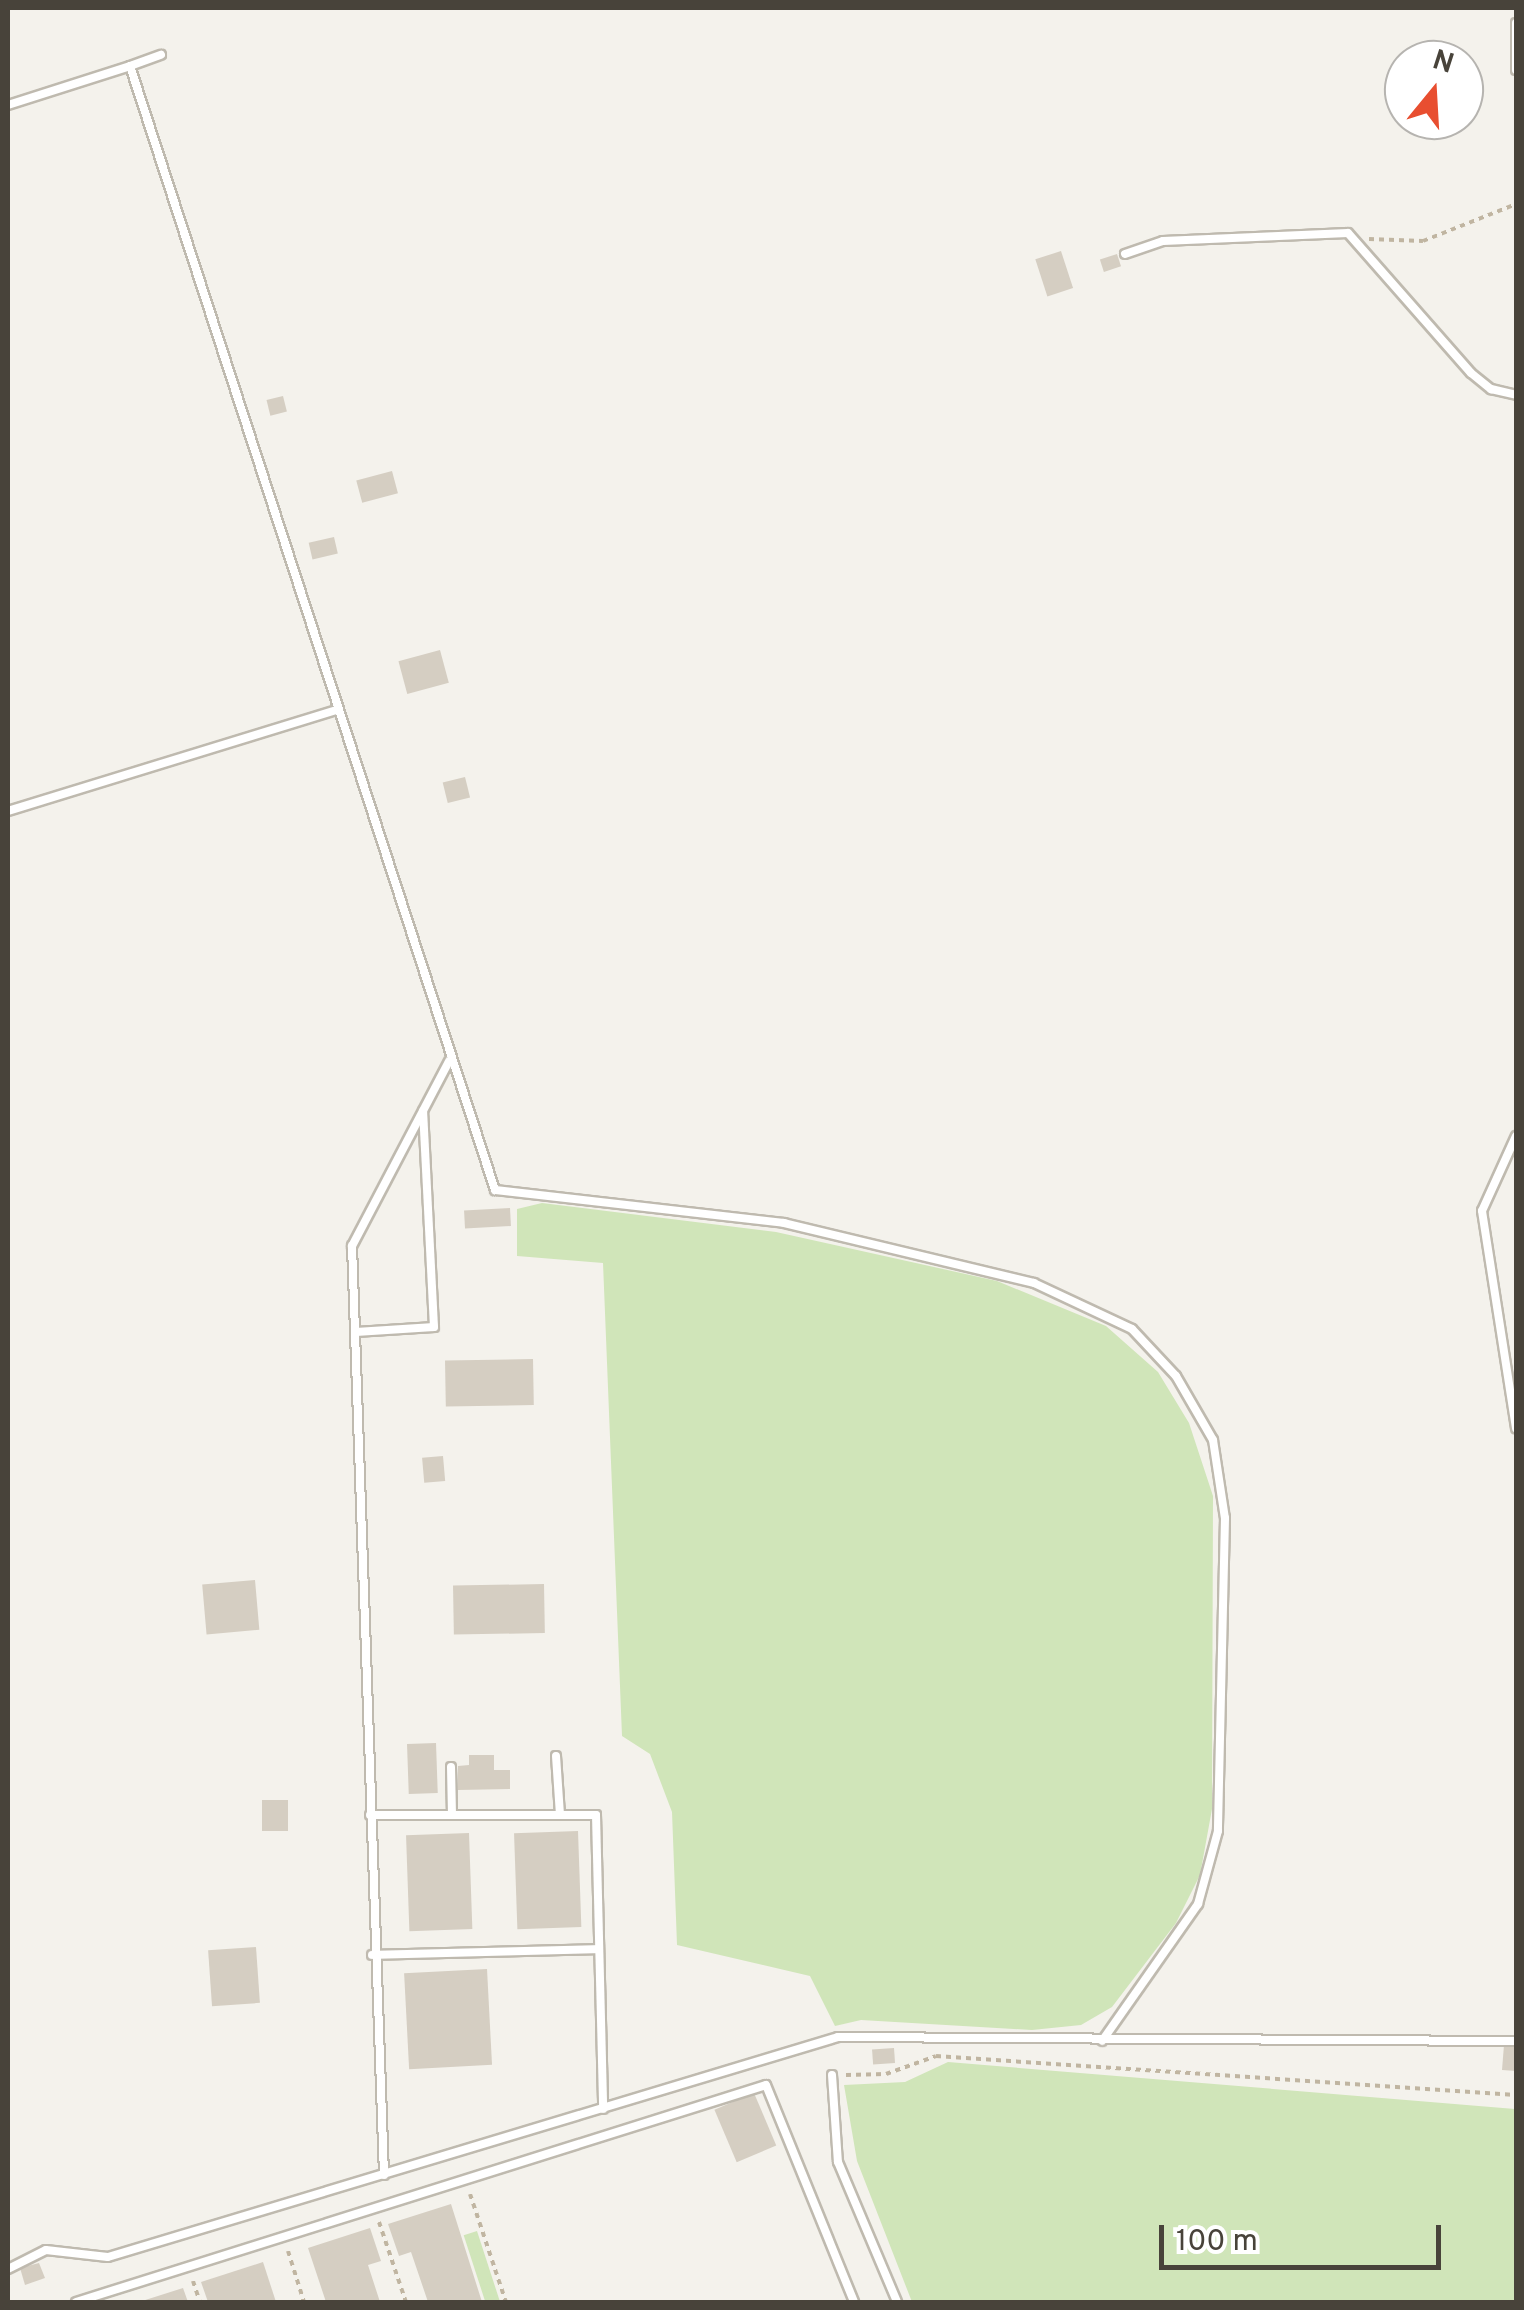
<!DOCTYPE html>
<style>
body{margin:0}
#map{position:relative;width:1524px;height:2310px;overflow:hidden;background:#f4f2ec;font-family:Overpass,sans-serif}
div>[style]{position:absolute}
.green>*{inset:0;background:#d0e5b9;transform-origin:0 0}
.building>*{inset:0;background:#d5cec2;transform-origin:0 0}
.path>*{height:4px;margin-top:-2px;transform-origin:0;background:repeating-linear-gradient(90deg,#c0b5a1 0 5px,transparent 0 10px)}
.roads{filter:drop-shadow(2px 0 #bfbaaf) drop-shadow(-2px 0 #bfbaaf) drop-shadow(0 2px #bfbaaf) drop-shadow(0 -2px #bfbaaf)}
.lane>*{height:8px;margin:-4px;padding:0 4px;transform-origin:4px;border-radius:4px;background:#fff}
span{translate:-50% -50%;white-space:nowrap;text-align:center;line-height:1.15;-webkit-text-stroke:10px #fff;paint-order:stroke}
.frame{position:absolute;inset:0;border:10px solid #48433a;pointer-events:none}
.north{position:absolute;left:1384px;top:40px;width:100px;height:100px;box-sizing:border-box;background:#fff;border:2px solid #b6b4b0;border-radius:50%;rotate:18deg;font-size:28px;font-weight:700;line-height:40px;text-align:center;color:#48433a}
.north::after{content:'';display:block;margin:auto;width:35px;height:45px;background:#e84e30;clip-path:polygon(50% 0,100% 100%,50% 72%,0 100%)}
.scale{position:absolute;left:1159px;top:2225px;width:282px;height:45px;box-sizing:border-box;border:5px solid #48433a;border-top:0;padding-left:12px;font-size:30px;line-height:35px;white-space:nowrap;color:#48433a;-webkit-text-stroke:8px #fff;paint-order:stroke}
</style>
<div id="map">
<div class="green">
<div style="clip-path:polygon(542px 1203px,776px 1232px,997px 1281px,1106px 1326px,1158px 1372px,1189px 1423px,1213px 1496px,1212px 1809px,1200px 1875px,1176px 1923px,1112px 2007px,1081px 2025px,1032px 2030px,861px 2020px,835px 2026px,810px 1976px,677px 1945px,672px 1812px,650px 1754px,622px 1736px,603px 1263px,517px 1256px,517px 1209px)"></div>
<div style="clip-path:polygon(948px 2062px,1515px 2109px,1516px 2302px,912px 2302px,857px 2161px,844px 2085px,905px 2082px)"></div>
<div style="left:477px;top:2231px;width:75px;height:14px;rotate:72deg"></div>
</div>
<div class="building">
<div style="left:1061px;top:251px;width:39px;height:27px;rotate:72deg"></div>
<div style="left:1117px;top:254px;width:13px;height:18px;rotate:72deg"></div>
<div style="left:283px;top:396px;width:16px;height:17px;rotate:76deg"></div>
<div style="left:392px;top:471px;width:23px;height:37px;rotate:75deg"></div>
<div style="left:334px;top:537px;width:17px;height:26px;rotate:77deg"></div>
<div style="left:440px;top:650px;width:34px;height:43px;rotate:75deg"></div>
<div style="left:465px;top:777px;width:21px;height:23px;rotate:76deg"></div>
<div style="left:510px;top:1208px;width:18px;height:46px;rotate:87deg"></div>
<div style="left:533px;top:1359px;width:46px;height:88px;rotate:89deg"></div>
<div style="left:443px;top:1456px;width:25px;height:21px;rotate:85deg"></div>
<div style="left:255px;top:1580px;width:50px;height:53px;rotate:85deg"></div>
<div style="left:544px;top:1584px;width:49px;height:91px;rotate:89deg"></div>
<div style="left:436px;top:1743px;width:50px;height:29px;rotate:88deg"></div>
<div style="clip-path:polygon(469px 1755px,494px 1755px,494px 1770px,510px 1770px,510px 1789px,458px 1790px,458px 1766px,469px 1765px)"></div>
<div style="left:262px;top:1800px;width:26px;height:31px"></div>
<div style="left:578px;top:1831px;width:96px;height:64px;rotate:88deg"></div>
<div style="left:469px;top:1833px;width:96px;height:63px;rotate:88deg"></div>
<div style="left:256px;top:1947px;width:56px;height:48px;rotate:86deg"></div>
<div style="left:487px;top:1969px;width:96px;height:83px;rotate:87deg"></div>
<div style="clip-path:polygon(1504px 2045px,1516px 2046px,1516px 2071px,1502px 2070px)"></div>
<div style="left:894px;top:2048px;width:15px;height:22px;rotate:86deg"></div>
<div style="left:754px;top:2093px;width:57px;height:43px;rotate:67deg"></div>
<div style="clip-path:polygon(451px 2204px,482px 2302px,428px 2302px,411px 2252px,399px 2256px,388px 2224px)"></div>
<div style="clip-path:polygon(370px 2228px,381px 2261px,368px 2265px,380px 2302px,326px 2302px,308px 2248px)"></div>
<div style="clip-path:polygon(263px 2262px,276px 2302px,208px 2302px,201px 2282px)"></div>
<div style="clip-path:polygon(39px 2263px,45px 2278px,25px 2285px,20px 2268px)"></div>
<div style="clip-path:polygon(183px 2288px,188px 2302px,139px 2302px)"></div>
</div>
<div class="path">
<div style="left:1369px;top:239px;width:54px;rotate:2.1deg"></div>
<div style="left:1423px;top:241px;width:100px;rotate:-21.7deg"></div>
<div style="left:846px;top:2075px;width:40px;rotate:-1.4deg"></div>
<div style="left:886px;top:2074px;width:53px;rotate:-19.8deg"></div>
<div style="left:936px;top:2056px;width:581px;rotate:3.85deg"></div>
<div style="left:470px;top:2194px;width:114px;rotate:71.6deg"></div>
<div style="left:379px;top:2222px;width:84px;rotate:71.4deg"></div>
<div style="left:288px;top:2251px;width:53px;rotate:72.6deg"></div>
<div style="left:193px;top:2281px;width:22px;rotate:72deg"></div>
</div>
<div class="roads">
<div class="lane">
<div style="left:1516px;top:23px;width:47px;rotate:90deg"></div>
<div style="left:130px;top:66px;width:33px;rotate:-20deg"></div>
<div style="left:8px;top:105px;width:128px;rotate:-17.7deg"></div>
<div style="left:130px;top:66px;width:1182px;rotate:72.01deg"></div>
<div style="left:495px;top:1190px;width:291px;rotate:6.5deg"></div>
<div style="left:784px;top:1223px;width:257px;rotate:13.5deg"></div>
<div style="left:1034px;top:1283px;width:108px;rotate:25.1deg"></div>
<div style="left:1132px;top:1329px;width:64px;rotate:46.9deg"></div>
<div style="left:1176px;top:1376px;width:74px;rotate:60deg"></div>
<div style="left:1213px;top:1440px;width:79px;rotate:81.3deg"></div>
<div style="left:1225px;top:1518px;width:313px;rotate:91.3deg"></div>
<div style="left:1218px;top:1831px;width:76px;rotate:105.3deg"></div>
<div style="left:1198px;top:1904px;width:167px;rotate:125deg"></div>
<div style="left:1125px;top:254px;width:40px;rotate:-18.9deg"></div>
<div style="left:1163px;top:241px;width:185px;rotate:-2.5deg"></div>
<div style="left:1348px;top:233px;width:186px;rotate:48.7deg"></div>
<div style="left:1471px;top:373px;width:26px;rotate:39deg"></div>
<div style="left:1491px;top:389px;width:26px;rotate:13deg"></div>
<div style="left:8px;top:811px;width:343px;rotate:-17.1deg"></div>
<div style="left:1516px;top:1136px;width:82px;rotate:114.4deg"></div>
<div style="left:1482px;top:1211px;width:220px;rotate:81.1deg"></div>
<div style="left:356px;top:1332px;width:78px;rotate:-3.7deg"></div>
<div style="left:434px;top:1327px;width:216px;rotate:-92.9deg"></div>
<div style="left:556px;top:1756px;width:59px;rotate:86.1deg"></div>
<div style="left:451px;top:1767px;width:48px;rotate:88.8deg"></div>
<div style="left:370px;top:1815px;width:226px"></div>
<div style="left:596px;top:1815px;width:294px;rotate:88.6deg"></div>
<div style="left:372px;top:1955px;width:227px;rotate:-1.5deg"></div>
<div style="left:832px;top:2075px;width:87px;rotate:86.1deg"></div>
<div style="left:838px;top:2162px;width:152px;rotate:67.1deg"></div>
<div style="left:384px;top:2175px;width:930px;rotate:-91.97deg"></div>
<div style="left:352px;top:1246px;width:209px;rotate:-62.3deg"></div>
<div style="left:8px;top:2269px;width:42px;rotate:-26.6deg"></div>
<div style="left:46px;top:2250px;width:62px;rotate:6.4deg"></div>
<div style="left:108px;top:2257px;width:762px;rotate:-16.77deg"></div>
<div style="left:838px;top:2037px;width:678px;rotate:0.34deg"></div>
<div style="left:76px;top:2302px;width:723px;rotate:-17.46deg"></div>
<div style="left:766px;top:2085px;width:234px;rotate:67.9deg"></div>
</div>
</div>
<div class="frame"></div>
<div class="north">N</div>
<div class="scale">100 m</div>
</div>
